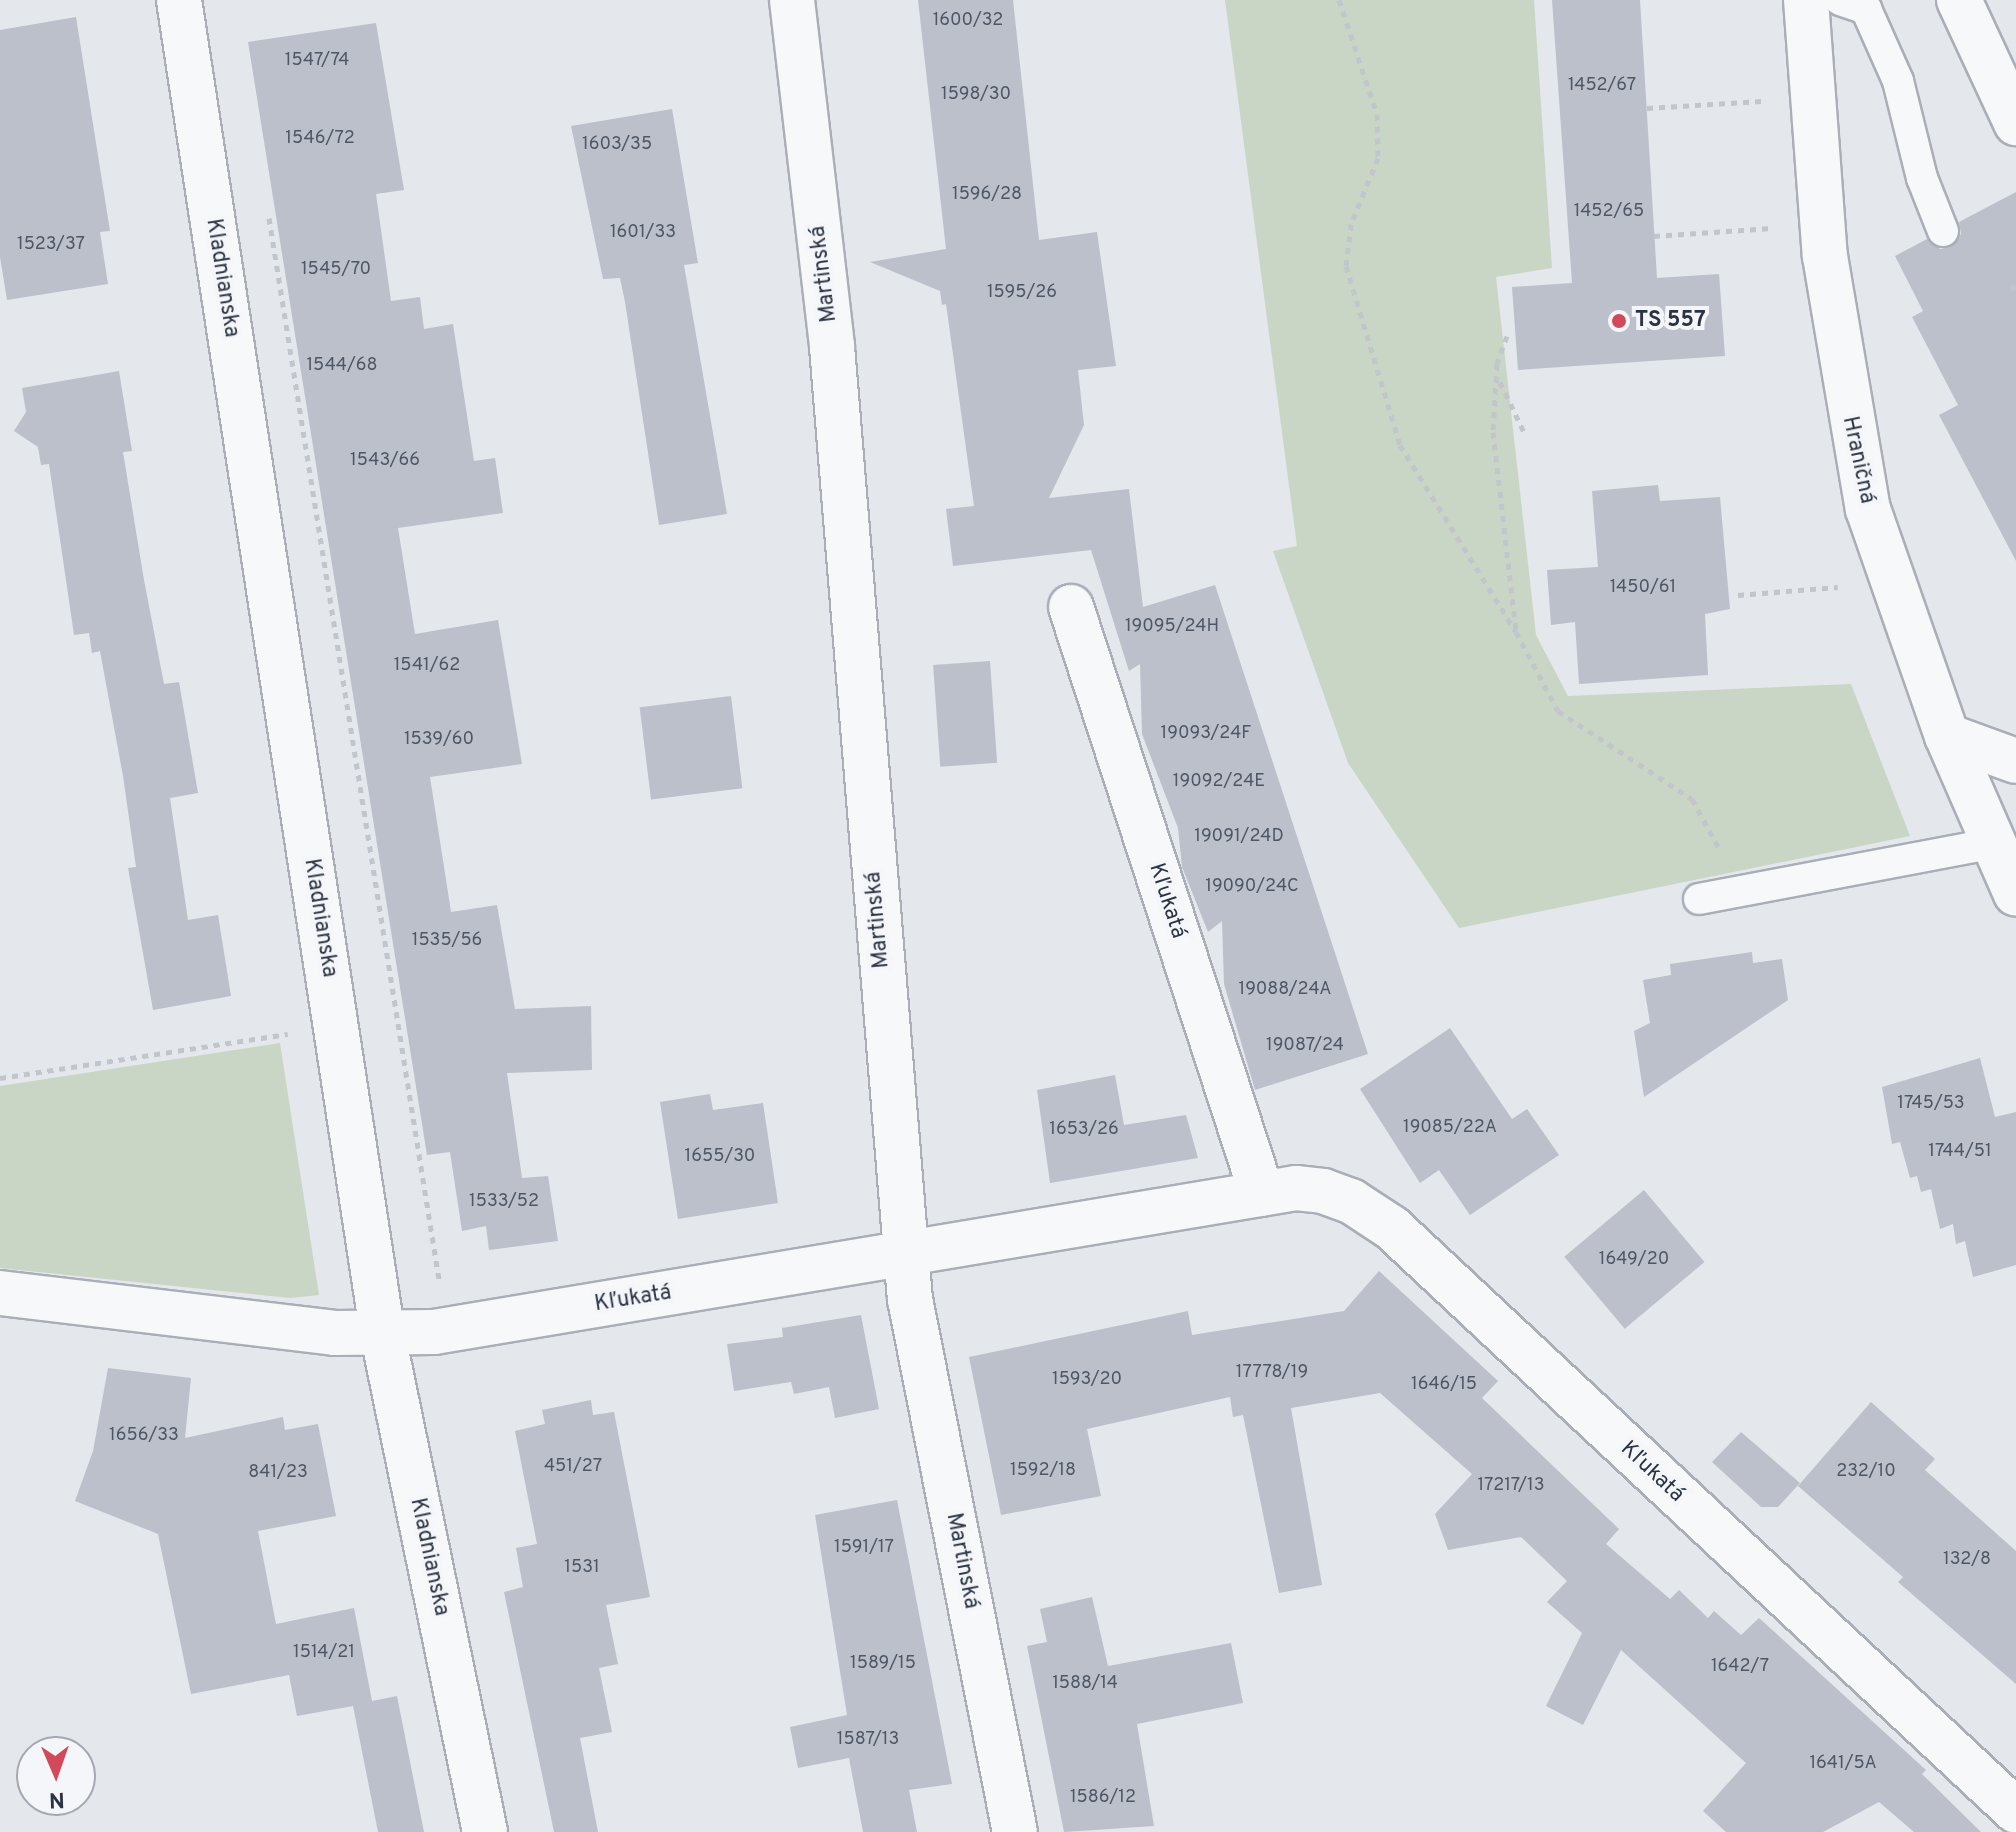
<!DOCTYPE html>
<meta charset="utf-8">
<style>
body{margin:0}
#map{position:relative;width:2016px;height:1832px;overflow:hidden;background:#e4e7ec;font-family:Overpass,sans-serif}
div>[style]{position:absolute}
.green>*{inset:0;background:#c9d6c5}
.building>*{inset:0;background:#bbc0ca;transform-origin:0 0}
.path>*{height:5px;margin-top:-2.5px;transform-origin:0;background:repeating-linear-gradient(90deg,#c2c5cb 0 6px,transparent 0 12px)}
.roads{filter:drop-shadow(2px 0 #a9aeb7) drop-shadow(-2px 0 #a9aeb7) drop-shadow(0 2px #a9aeb7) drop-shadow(0 -2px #a9aeb7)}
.service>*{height:30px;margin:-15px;padding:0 15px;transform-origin:15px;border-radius:15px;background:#f7f8fa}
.minor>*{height:44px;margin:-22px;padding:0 22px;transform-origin:22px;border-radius:22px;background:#f7f8fa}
.dots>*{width:22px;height:22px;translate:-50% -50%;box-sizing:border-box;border:4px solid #f4f6f9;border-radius:50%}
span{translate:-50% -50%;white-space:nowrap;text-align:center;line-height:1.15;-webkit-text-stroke:8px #f4f6f9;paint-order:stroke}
.number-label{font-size:18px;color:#4f5766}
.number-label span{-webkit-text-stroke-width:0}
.street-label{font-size:22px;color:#2b3445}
.poi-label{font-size:22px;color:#2b3445;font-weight:700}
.left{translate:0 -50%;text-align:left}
.north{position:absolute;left:16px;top:1736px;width:80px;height:80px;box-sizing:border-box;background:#f4f6f9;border:2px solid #a4a8b1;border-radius:50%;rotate:178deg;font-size:22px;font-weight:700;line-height:32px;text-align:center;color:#2b3445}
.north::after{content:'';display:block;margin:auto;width:28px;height:36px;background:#d1495b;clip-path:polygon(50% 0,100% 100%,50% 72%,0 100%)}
</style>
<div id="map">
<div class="green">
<div style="clip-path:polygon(1225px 0,1534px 0,1552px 268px,1496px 277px,1536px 635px,1568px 696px,1851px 684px,1910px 836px,1459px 928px,1348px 763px,1273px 551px,1297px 546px)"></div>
<div style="clip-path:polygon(280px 1043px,319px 1295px,290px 1298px,0 1268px,0 1086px)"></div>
</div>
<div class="building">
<div style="clip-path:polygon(918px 0,1013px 0,1039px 240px,1097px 232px,1116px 366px,1078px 370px,1084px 425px,1049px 498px,1129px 489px,1143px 607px,1215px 585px,1368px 1054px,1255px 1090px,1224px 984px,1222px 921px,1208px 932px,1182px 867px,1178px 828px,1142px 734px,1140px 664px,1129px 671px,1091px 550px,953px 566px,946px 509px,974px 506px,946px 304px,942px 305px,940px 291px,870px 262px,946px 249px)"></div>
<div style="clip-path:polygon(1552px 0,1640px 0,1657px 278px,1719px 274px,1725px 356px,1518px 370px,1512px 287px,1572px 283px)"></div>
<div style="clip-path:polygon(76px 17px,110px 231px,100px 232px,108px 284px,7px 300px,0 257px,0 30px)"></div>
<div style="clip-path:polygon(376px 23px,404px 190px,376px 194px,391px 301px,420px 297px,424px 329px,453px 324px,474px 461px,495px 458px,503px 513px,398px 528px,415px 634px,498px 620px,522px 764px,430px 777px,451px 912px,497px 905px,515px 1009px,591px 1006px,592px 1070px,507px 1073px,522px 1178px,548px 1176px,558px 1241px,489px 1250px,486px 1226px,462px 1231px,450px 1152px,427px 1155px,248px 42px)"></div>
<div style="clip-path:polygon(672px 109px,698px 263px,684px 265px,727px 514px,659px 525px,625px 302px,620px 278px,603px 279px,571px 126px)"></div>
<div style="clip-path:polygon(2016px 192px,2016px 561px,1939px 415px,1958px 405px,1912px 317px,1923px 311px,1895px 256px,1927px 239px,1940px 249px,1950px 247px,1961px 234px,1959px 222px)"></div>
<div style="clip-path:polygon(119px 371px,132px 451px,123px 452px,144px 580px,164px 684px,179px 682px,198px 793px,170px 798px,188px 920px,218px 915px,231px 996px,153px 1010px,128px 868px,136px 867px,123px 776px,100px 651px,92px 653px,89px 633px,74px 635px,49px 464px,41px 465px,38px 447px,14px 431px,26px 412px,22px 388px)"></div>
<div style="clip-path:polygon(1658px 485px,1660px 501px,1720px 497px,1730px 609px,1705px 614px,1708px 675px,1579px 684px,1575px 622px,1551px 625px,1547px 570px,1598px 567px,1592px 491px)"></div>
<div style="left:990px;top:661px;width:102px;height:57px;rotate:86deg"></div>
<div style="left:731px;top:696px;width:93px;height:92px;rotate:83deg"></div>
<div style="clip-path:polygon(1752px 952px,1753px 963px,1782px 959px,1788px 1000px,1644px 1097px,1634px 1031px,1650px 1023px,1643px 980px,1671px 975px,1670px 964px)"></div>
<div style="clip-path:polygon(1450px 1028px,1512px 1119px,1527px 1109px,1559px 1155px,1470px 1215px,1439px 1170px,1420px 1183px,1360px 1089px)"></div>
<div style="clip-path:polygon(1980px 1058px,1995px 1117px,2016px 1112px,2016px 1265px,1973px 1277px,1965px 1241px,1956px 1244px,1953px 1224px,1940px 1229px,1931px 1189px,1921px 1192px,1917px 1176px,1910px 1178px,1900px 1142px,1892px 1144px,1882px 1087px)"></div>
<div style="clip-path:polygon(1115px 1075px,1124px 1125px,1186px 1115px,1198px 1158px,1050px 1183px,1037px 1090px)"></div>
<div style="clip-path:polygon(710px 1094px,713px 1110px,763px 1103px,778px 1203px,678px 1219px,660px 1102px)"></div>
<div style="left:1644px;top:1190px;width:94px;height:104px;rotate:50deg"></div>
<div style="clip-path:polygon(1379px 1271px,1498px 1381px,1482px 1398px,1619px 1529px,1606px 1544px,1670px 1599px,1679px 1590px,1708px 1618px,1714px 1611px,1741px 1635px,1759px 1618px,1926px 1770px,1922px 1774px,1981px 1832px,1914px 1832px,1879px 1802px,1823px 1832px,1726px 1832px,1703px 1811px,1746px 1763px,1621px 1650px,1583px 1725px,1546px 1706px,1582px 1633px,1547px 1602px,1567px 1581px,1521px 1537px,1448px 1550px,1435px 1514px,1472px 1474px,1380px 1393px,1291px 1408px,1322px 1585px,1279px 1593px,1243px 1415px,1233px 1417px,1230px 1397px,1087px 1429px,1101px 1496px,1001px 1515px,969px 1357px,1188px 1311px,1192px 1335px,1344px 1311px)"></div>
<div style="clip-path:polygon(861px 1315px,879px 1409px,835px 1418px,829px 1387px,794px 1394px,791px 1382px,734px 1391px,727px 1344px,783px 1337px,782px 1328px)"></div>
<div style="clip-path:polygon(108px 1368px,191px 1378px,185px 1438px,283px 1417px,285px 1430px,318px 1424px,336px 1516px,258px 1531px,276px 1624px,354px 1608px,372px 1701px,397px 1696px,424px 1832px,378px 1832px,353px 1706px,297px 1716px,289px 1675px,191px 1694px,158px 1534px,75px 1501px,93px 1451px)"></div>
<div style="clip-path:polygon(591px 1400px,593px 1415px,614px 1412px,650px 1597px,606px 1605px,618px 1664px,599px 1668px,612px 1732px,580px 1738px,598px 1832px,554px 1832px,504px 1592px,523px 1587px,516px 1548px,537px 1544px,515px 1431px,545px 1424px,542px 1410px)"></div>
<div style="clip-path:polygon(1871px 1402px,1935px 1459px,1925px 1470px,2016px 1551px,2016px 1684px,1898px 1582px,1903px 1577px,1798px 1486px)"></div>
<div style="clip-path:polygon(1741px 1432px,1800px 1483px,1778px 1507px,1761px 1507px,1712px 1462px)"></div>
<div style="clip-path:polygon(897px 1500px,952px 1784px,909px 1790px,917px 1832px,863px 1832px,849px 1758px,798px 1768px,790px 1727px,847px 1715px,815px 1515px)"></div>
<div style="clip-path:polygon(1092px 1597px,1108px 1666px,1231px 1643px,1243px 1703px,1137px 1724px,1154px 1826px,1064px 1832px,1027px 1646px,1047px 1642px,1040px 1609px)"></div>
</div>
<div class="path">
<div style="left:1339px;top:0;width:120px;rotate:71.6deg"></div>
<div style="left:1377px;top:114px;width:44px;rotate:88.7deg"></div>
<div style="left:1378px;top:158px;width:71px;rotate:112.2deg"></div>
<div style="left:1351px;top:224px;width:42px;rotate:96.8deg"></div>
<div style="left:1346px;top:266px;width:187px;rotate:73.2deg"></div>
<div style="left:1400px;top:445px;width:220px;rotate:58.2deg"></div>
<div style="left:1647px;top:108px;width:115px;rotate:-3.5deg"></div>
<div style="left:269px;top:218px;width:1075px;rotate:80.9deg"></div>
<div style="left:1654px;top:236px;width:118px;rotate:-3.9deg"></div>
<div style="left:2010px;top:289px;width:7px;rotate:-27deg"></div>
<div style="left:1507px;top:336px;width:30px;rotate:110deg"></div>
<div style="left:1497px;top:364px;width:68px;rotate:93.4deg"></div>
<div style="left:1493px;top:432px;width:201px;rotate:83.4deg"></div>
<div style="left:1516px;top:632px;width:89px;rotate:62deg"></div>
<div style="left:1558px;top:711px;width:160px;rotate:33.3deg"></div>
<div style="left:1692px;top:799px;width:60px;rotate:61.3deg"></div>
<div style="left:1500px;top:382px;width:55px;rotate:64.4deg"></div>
<div style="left:1738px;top:595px;width:100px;rotate:-4.6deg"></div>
<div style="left:0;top:1078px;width:291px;rotate:-8.7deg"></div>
</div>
<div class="roads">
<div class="service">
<div style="left:1840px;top:0;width:28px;rotate:19deg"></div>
<div style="left:1866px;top:9px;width:79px;rotate:66deg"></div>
<div style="left:1898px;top:81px;width:100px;rotate:76.1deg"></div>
<div style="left:1922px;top:178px;width:57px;rotate:68.4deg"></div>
<div style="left:1699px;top:899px;width:297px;rotate:-10.7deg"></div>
</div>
<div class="minor">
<div style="left:179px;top:0;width:1351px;rotate:81.32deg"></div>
<div style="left:383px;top:1336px;width:506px;rotate:78.38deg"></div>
<div style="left:792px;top:0;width:349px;rotate:83.4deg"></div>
<div style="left:832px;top:347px;width:955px;rotate:85.32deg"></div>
<div style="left:910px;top:1299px;width:543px;rotate:78.86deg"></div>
<div style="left:1806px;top:0;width:257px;rotate:85.8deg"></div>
<div style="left:1825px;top:256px;width:257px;rotate:80.4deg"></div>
<div style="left:1868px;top:509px;width:240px;rotate:70.8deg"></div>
<div style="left:1947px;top:736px;width:172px;rotate:66.4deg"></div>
<div style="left:1959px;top:0;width:136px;rotate:65.1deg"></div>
<div style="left:1071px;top:607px;width:617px;rotate:71.98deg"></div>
<div style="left:1947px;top:736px;width:73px;rotate:19.9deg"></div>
<div style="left:0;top:1293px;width:337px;rotate:6.8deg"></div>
<div style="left:335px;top:1333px;width:99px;rotate:-0.6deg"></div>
<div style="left:434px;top:1332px;width:874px;rotate:-9.48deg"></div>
<div style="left:1296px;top:1188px;width:27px;rotate:6deg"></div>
<div style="left:1323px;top:1191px;width:30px;rotate:20deg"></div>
<div style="left:1351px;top:1201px;width:49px;rotate:33.4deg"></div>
<div style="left:1392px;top:1228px;width:854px;rotate:43.05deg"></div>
</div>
</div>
<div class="dots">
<div style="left:1619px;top:321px;background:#d1495b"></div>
</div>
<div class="number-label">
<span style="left:968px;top:21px">1600/32</span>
<span style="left:317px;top:61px">1547/74</span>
<span style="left:1602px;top:86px">1452/67</span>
<span style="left:976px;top:95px">1598/30</span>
<span style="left:320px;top:139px">1546/72</span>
<span style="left:617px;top:145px">1603/35</span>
<span style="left:987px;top:195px">1596/28</span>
<span style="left:1609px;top:212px">1452/65</span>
<span style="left:643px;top:233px">1601/33</span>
<span style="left:51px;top:245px">1523/37</span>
<span style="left:336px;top:270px">1545/70</span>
<span style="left:1022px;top:293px">1595/26</span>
<span style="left:342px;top:366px">1544/68</span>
<span style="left:385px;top:461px">1543/66</span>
<span style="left:1643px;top:588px">1450/61</span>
<span style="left:1172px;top:627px">19095/24H</span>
<span style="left:427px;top:666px">1541/62</span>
<span style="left:1206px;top:734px">19093/24F</span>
<span style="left:439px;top:740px">1539/60</span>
<span style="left:1219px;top:782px">19092/24E</span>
<span style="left:1239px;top:837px">19091/24D</span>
<span style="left:1252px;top:887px">19090/24C</span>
<span style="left:447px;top:941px">1535/56</span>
<span style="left:1285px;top:990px">19088/24A</span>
<span style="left:1305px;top:1046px">19087/24</span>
<span style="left:1931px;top:1104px">1745/53</span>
<span style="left:1450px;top:1128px">19085/22A</span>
<span style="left:1084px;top:1130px">1653/26</span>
<span style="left:1960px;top:1152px">1744/51</span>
<span style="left:720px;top:1157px">1655/30</span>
<span style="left:504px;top:1202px">1533/52</span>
<span style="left:1634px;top:1260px">1649/20</span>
<span style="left:1272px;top:1373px">17778/19</span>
<span style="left:1087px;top:1380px">1593/20</span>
<span style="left:1444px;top:1385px">1646/15</span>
<span style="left:144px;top:1436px">1656/33</span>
<span style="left:573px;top:1467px">451/27</span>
<span style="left:1043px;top:1471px">1592/18</span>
<span style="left:1866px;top:1472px">232/10</span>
<span style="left:278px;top:1473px">841/23</span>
<span style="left:1511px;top:1486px">17217/13</span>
<span style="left:864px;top:1548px">1591/17</span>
<span style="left:1967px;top:1560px">132/8</span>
<span style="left:582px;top:1568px">1531</span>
<span style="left:324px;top:1653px">1514/21</span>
<span style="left:883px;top:1664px">1589/15</span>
<span style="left:1740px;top:1667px">1642/7</span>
<span style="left:1085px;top:1684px">1588/14</span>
<span style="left:868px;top:1740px">1587/13</span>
<span style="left:1843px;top:1764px">1641/5A</span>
<span style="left:1103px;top:1798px">1586/12</span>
</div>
<div class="street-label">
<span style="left:824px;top:274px;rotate:-97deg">Martinská</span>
<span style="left:222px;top:278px;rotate:81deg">Kladnianska</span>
<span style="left:1858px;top:460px;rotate:78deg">Hraničná</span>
<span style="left:1167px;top:901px;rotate:72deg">Kľukatá</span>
<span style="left:320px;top:918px;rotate:81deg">Kladnianska</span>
<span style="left:878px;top:920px;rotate:-95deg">Martinská</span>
<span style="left:633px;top:1299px;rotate:-9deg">Kľukatá</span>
<span style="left:1652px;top:1472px;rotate:43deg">Kľukatá</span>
<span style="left:429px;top:1557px;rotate:78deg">Kladnianska</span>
<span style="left:962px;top:1561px;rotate:79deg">Martinská</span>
</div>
<div class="poi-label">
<span class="left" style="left:1635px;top:321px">TS 557</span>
</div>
<div class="north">N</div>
</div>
